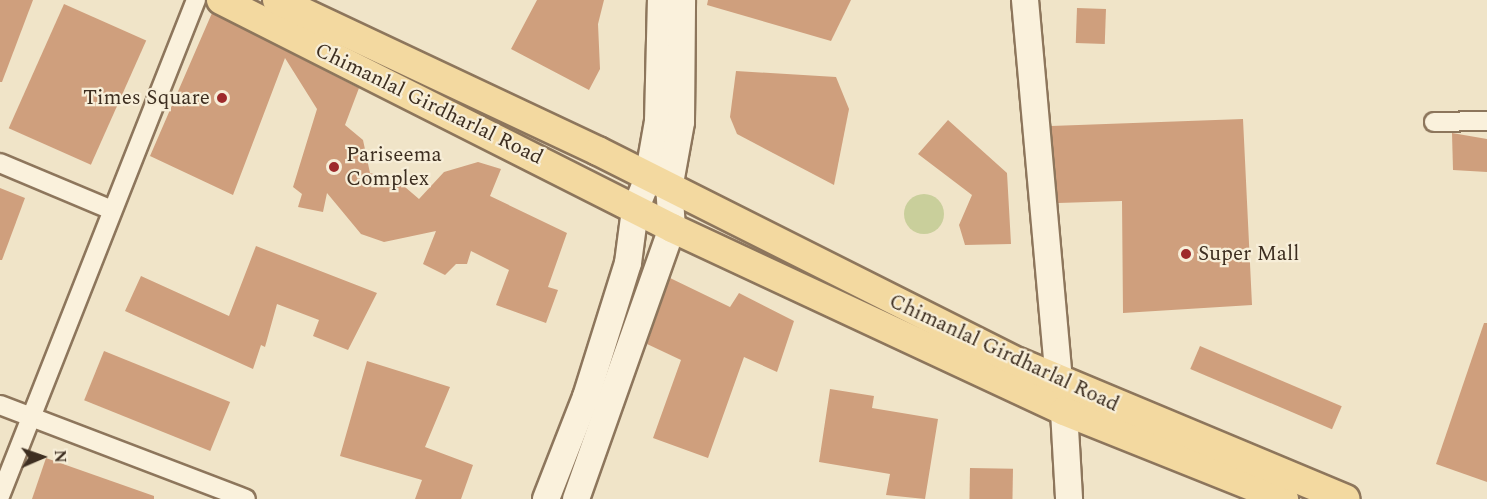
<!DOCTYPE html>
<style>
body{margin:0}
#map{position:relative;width:1487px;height:499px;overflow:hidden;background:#f0e4c8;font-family:Spectral,serif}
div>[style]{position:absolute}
.green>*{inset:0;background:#c9cf9b}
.round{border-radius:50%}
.building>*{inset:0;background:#cf9f7d;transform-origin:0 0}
.roads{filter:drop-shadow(2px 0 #8d765c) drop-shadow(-2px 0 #8d765c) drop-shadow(0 2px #8d765c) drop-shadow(0 -2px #8d765c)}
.street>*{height:18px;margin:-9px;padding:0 9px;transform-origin:9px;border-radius:9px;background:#faf1dc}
.secondary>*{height:26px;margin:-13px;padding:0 13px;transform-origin:13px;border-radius:13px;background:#faf1dc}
.primary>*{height:28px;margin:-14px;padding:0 14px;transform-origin:14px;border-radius:14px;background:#f3d9a0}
.dots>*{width:16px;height:16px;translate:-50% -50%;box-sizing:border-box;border:3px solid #f7eed8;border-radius:50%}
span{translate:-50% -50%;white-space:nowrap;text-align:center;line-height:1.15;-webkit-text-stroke:4.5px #f7eed8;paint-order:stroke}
.poi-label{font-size:21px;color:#3d2e20}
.right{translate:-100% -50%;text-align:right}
.left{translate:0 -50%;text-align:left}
.street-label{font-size:21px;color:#3d2e20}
.north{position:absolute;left:12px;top:427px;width:60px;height:60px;-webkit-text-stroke:4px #f7eed8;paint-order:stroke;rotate:88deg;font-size:16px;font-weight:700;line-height:24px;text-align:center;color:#3d2e20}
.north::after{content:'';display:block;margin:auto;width:21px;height:27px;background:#3d2e20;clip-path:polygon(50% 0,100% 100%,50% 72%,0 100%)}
</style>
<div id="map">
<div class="green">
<div class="round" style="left:904px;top:194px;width:40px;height:40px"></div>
</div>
<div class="building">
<div style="clip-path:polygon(0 0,33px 0,2px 82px,0 82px)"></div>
<div style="clip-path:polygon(537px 0,604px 0,598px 24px,600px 69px,589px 90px,511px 49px)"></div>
<div style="clip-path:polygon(708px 0,851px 0,831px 41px,707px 5px)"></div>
<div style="left:64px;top:4px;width:90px;height:136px;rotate:24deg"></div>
<div style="left:1077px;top:8px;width:29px;height:35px;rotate:2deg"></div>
<div style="clip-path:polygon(212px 13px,359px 88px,345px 125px,363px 140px,370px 173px,398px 181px,419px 199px,444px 172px,478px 162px,501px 169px,490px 196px,567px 233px,548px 287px,558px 290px,546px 323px,496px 305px,509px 270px,471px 251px,467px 264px,456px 264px,445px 275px,423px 264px,436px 231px,384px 242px,361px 234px,327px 193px,323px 212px,298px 207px,302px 194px,293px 187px,317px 109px,285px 58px,233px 195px,150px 156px)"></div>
<div style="clip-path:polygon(736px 71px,836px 77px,849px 109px,834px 185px,737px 134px,730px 117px)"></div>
<div style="clip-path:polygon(1243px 119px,1252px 305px,1123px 313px,1122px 201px,1058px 203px,1051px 126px)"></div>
<div style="clip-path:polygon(948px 120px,1007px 173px,1011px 244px,965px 245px,959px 225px,972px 195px,918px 154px)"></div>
<div style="clip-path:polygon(1452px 133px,1487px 139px,1487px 172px,1453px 170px)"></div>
<div style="clip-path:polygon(0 188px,25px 198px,2px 260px,0 260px)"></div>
<div style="clip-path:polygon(256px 246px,377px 293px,348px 350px,313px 336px,319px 320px,277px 304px,265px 347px,261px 345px,253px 369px,125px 311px,141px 276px,229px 316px)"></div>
<div style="clip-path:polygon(670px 278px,730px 307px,739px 293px,794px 321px,777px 372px,744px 357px,708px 458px,653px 438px,681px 360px,647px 344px)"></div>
<div style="clip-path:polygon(1484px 323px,1487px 323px,1487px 482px,1436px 464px)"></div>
<div style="left:1200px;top:346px;width:154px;height:25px;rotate:23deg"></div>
<div style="left:104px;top:351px;width:136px;height:53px;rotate:22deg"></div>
<div style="clip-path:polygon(367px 361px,450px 387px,425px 447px,473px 465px,461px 499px,415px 499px,422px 480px,340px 456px)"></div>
<div style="clip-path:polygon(830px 389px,874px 396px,872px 408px,938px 419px,925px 499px,886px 495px,890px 474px,819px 462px)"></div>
<div style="clip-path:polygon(46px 458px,154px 496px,154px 499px,32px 499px)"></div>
<div style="left:970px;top:468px;width:43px;height:31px;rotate:1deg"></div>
</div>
<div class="roads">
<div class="street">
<div style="left:1434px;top:122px;width:53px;rotate:-1.1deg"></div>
<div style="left:0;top:163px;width:121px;rotate:22.8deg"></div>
<div style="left:0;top:405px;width:263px;rotate:20.9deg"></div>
<div style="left:0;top:496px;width:533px;rotate:-68.44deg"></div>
</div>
<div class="secondary">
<div style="left:1025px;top:0;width:381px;rotate:84.9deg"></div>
<div style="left:1064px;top:411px;width:88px;rotate:86.7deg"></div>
<div style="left:546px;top:499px;width:110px;rotate:-68.6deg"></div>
<div style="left:586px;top:397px;width:140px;rotate:-72.6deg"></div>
<div style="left:628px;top:263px;width:53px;rotate:-82.5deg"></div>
<div style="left:635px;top:210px;width:35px;rotate:-68deg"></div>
<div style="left:648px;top:178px;width:58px;rotate:-80deg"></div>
<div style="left:658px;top:121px;width:121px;rotate:-88.6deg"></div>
<div style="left:576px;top:499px;width:288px;rotate:-70.5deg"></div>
<div style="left:672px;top:228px;width:39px;rotate:-94deg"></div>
<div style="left:669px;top:189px;width:68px;rotate:-79.8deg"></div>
<div style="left:681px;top:122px;width:122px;rotate:-89.5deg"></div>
</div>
<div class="primary">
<div style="left:221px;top:0;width:505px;rotate:26.82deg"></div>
<div style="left:672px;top:228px;width:433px;rotate:25deg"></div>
<div style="left:1064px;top:411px;width:237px;rotate:21.8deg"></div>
<div style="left:277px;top:0;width:355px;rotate:25.2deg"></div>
<div style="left:598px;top:151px;width:470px;rotate:26.7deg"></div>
<div style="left:1018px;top:362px;width:355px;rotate:22.7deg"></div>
</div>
</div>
<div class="dots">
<div style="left:222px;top:98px;background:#9e2a2b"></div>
<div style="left:334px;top:167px;background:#9e2a2b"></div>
<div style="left:1186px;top:254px;background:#9e2a2b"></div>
</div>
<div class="poi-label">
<span class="right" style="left:210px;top:98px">Times Square</span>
<span class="left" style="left:346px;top:167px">Pariseema<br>Complex</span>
<span class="left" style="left:1198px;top:254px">Super Mall</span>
</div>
<div class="street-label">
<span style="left:429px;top:104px;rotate:26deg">Chimanlal Girdharlal Road</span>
<span style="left:1004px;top:353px;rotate:25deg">Chimanlal Girdharlal Road</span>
</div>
<div class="north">N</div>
</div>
